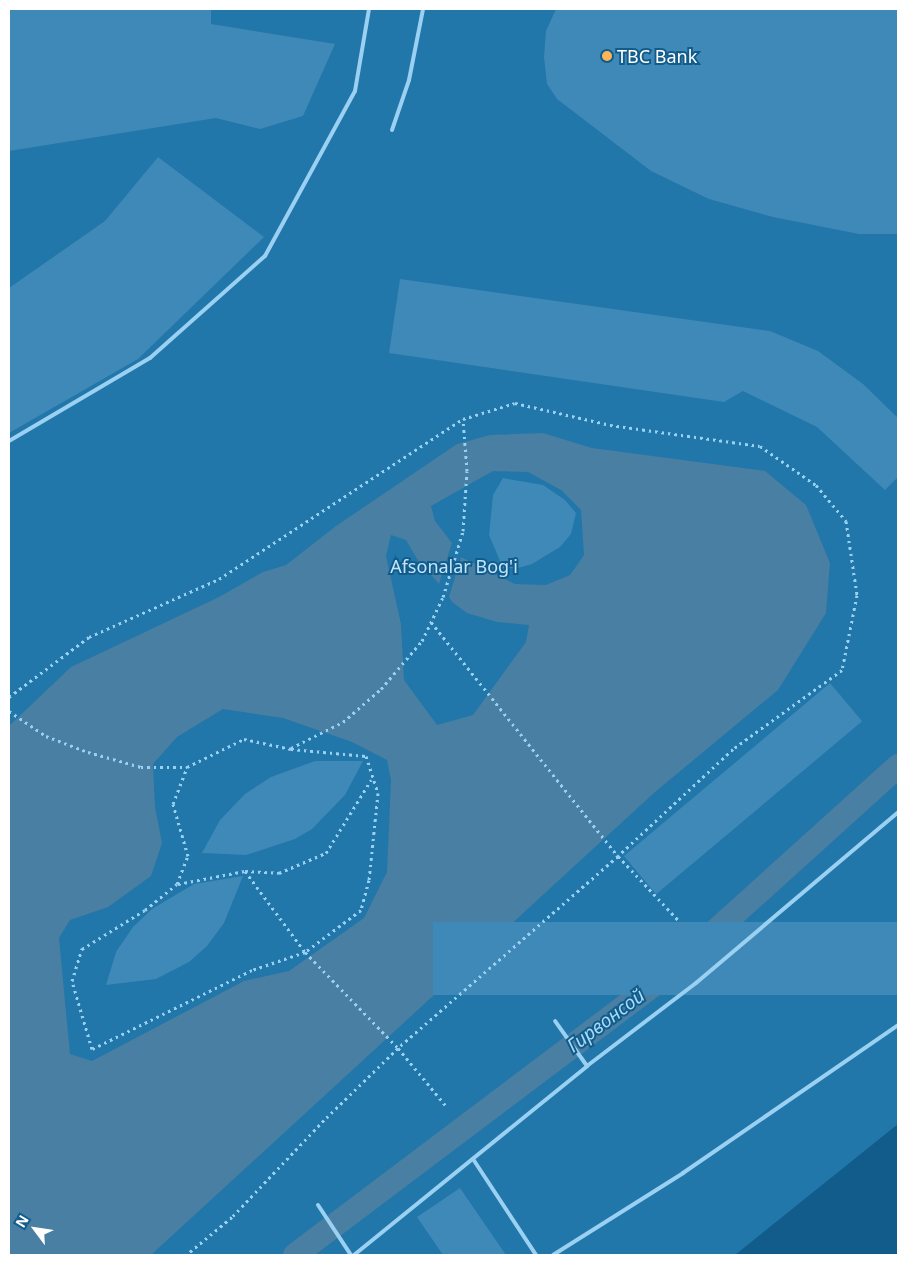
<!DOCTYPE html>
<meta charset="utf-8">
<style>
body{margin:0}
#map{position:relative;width:907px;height:1264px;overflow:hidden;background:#125c8c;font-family:"Noto Sans",sans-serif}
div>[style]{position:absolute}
.green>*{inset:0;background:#2176aa}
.water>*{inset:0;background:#497fa2}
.canal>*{height:24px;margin:-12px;padding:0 12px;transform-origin:12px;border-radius:12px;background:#497fa2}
.building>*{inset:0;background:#3f89b8;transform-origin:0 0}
.path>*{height:3px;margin-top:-1.5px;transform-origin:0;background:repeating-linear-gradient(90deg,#9ad0f1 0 2.5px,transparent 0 6.5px)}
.service>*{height:4px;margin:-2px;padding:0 2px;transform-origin:2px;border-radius:2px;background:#9ad0f1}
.dots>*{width:14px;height:14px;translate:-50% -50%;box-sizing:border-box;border:2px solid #125c8c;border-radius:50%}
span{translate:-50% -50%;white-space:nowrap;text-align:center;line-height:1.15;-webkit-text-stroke:4px #125c8c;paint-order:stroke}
.poi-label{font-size:18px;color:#fff}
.left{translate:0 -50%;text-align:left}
.park-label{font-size:18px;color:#c1e6fc}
.water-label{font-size:19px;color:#a6daf8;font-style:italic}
.frame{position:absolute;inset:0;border:10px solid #fff;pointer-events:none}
.north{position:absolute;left:10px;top:1204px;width:50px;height:50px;-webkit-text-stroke:4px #125c8c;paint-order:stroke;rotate:301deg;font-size:14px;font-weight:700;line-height:20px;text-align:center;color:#fff}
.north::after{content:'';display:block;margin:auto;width:18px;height:22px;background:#fff;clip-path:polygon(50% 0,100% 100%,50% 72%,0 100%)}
</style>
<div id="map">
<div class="green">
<div style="clip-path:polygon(9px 9px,898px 9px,898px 1124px,735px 1255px,9px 1255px)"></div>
</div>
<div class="water">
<div style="clip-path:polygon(evenodd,543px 433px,592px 448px,765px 471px,806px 505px,830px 563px,826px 613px,778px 690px,655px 792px,151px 1255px,9px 1255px,9px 726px,71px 667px,219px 597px,263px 572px,286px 565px,336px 526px,457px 444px,490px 435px,543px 433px,493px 471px,528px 472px,561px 490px,581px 510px,584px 555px,570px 575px,546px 585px,515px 584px,461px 557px,449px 597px,452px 602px,467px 613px,497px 622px,529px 625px,526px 642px,473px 715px,437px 725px,404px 680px,401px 624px,386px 556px,391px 535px,406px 540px,417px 559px,439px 584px,452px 543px,435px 521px,431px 506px,493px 471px,543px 433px,223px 709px,283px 718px,352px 742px,387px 760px,391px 780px,387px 872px,364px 918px,289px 971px,244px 981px,92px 1061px,70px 1054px,59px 938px,70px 920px,108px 907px,151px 876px,162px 843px,155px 807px,153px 764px,177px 737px,223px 709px)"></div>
</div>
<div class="canal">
<div style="left:295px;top:1255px;width:468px;rotate:-37deg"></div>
<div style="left:669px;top:973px;width:309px;rotate:-42.1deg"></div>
</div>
<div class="building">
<div style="clip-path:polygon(9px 9px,211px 9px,211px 24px,335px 44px,303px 116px,260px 129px,216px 118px,9px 151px)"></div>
<div style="clip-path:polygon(556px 9px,898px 9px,898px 234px,859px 234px,773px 217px,709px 199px,651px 171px,557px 99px,547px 84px,544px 57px,546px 31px)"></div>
<div style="clip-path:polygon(158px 157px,264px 237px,138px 359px,9px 433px,9px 288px,105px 221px)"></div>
<div style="clip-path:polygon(400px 279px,770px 331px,818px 351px,863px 384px,898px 418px,898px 477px,885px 490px,817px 427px,743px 391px,724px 402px,389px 353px)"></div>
<div style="clip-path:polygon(503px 478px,543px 485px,565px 500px,576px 513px,571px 534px,560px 547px,532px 564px,518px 568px,503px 568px,489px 535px,493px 495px)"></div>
<div style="left:830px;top:683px;width:50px;height:269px;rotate:50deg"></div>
<div style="clip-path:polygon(315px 761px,363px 761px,345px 795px,312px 829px,295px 839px,246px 855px,202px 853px,220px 820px,245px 794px,271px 777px)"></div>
<div style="clip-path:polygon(243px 876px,224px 923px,207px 946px,189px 962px,156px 979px,106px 985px,116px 952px,133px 927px,152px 909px,194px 884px)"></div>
<div style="left:898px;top:922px;width:73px;height:465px;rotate:90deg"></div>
<div style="clip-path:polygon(460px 1188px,506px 1255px,443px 1255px,417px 1217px)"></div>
</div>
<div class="path">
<div style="left:431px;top:622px;width:300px;rotate:51.4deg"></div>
<div style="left:618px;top:856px;width:88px;rotate:46.8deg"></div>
<div style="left:9px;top:697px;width:100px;rotate:-36.9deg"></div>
<div style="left:89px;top:637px;width:142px;rotate:-24deg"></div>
<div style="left:219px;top:579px;width:292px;rotate:-33.3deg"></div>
<div style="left:463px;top:419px;width:54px;rotate:-17.1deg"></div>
<div style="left:515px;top:403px;width:98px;rotate:13deg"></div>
<div style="left:610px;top:425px;width:151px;rotate:8deg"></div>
<div style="left:760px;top:446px;width:68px;rotate:34.9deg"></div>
<div style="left:816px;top:485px;width:47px;rotate:50.2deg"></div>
<div style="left:846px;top:521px;width:75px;rotate:81.5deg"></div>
<div style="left:857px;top:595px;width:76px;rotate:101.3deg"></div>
<div style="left:842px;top:670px;width:135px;rotate:144.1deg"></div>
<div style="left:733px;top:749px;width:157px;rotate:137.1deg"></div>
<div style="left:618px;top:856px;width:292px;rotate:138.9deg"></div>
<div style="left:398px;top:1048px;width:103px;rotate:135.8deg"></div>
<div style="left:324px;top:1120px;width:134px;rotate:133.5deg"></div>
<div style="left:232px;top:1217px;width:60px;rotate:140.4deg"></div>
<div style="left:9px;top:711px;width:45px;rotate:34deg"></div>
<div style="left:46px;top:736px;width:45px;rotate:20.9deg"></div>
<div style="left:88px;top:752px;width:55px;rotate:15.8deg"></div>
<div style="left:141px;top:767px;width:46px"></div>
<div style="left:244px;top:739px;width:48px;rotate:12deg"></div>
<div style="left:291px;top:749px;width:75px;rotate:5.3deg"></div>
<div style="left:366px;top:756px;width:39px;rotate:72deg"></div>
<div style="left:378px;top:793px;width:87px;rotate:95.9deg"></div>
<div style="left:369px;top:880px;width:31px;rotate:105deg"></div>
<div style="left:361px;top:910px;width:70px;rotate:143.1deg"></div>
<div style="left:305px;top:952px;width:56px;rotate:161.2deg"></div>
<div style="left:252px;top:970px;width:178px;rotate:153.7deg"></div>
<div style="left:92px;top:1049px;width:71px;rotate:-106.4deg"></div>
<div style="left:72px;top:981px;width:34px;rotate:-73deg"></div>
<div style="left:82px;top:949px;width:74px;rotate:-31.8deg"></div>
<div style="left:145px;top:910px;width:41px;rotate:-39.1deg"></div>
<div style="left:177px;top:884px;width:30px;rotate:-69deg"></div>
<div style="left:188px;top:856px;width:54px;rotate:-106.1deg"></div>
<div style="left:173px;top:804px;width:40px;rotate:-69deg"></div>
<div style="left:187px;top:767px;width:64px;rotate:-26.2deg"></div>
<div style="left:291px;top:748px;width:58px;rotate:-26.6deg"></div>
<div style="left:343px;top:722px;width:50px;rotate:-41deg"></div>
<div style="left:381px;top:689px;width:63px;rotate:-49.5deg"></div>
<div style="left:422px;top:641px;width:49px;rotate:-64.5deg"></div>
<div style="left:443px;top:597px;width:69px;rotate:-73.1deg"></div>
<div style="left:463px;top:531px;width:60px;rotate:-86.2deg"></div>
<div style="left:467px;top:471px;width:52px;rotate:-94.4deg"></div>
<div style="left:245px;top:871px;width:101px;rotate:53.5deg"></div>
<div style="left:305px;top:952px;width:134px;rotate:45.9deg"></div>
<div style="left:398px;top:1048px;width:77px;rotate:50.3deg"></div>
<div style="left:178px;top:884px;width:68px;rotate:-11deg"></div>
<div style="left:245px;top:871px;width:34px;rotate:3deg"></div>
<div style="left:279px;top:873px;width:51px;rotate:-23.1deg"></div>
<div style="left:326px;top:853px;width:86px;rotate:-58.3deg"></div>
</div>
<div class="service">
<div style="left:392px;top:130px;width:53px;rotate:-71.2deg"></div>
<div style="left:409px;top:80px;width:72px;rotate:-78.8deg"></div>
<div style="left:9px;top:441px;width:164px;rotate:-30.5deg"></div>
<div style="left:150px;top:358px;width:154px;rotate:-41.6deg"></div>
<div style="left:265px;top:256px;width:188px;rotate:-61.4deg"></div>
<div style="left:355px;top:91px;width:83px;rotate:-80.3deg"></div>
<div style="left:587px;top:1066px;width:137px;rotate:-37.3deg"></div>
<div style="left:696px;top:983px;width:265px;rotate:-40.2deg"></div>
<div style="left:473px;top:1159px;width:115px;rotate:56.7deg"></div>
<div style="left:318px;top:1205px;width:60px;rotate:56.6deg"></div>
<div style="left:354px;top:1255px;width:300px;rotate:-39deg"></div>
<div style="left:587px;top:1066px;width:55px;rotate:-125.4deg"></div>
<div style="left:553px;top:1255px;width:154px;rotate:-32.2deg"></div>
<div style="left:683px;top:1173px;width:261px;rotate:-34.5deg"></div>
</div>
<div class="dots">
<div style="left:607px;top:56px;background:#ffb45a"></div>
</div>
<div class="poi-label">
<span class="left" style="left:617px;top:56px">TBC Bank</span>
</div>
<div class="park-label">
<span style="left:454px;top:566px">Afsonalar Bog'i</span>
</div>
<div class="water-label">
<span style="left:606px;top:1021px;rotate:-37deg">Гирвонсой</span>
</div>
<div class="frame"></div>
<div class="north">N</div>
</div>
